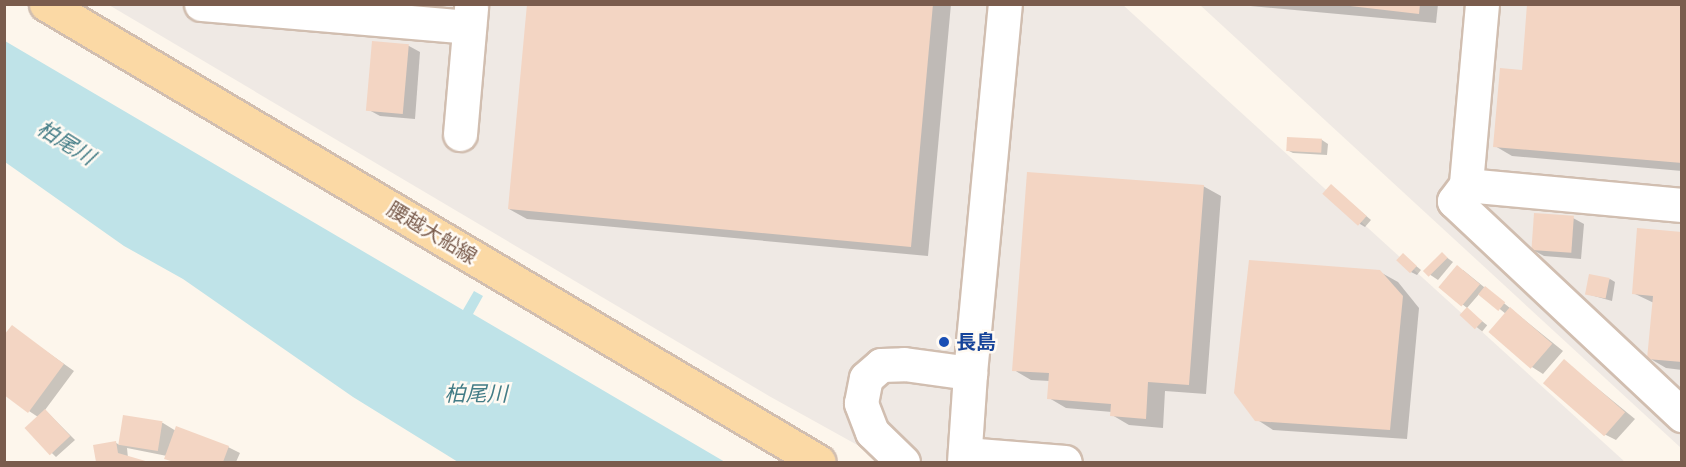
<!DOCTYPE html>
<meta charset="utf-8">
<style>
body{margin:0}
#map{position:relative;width:1686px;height:467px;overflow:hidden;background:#fdf6ec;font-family:"Space Grotesk","Noto Sans JP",sans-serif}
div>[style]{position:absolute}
.industrial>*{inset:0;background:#efe9e4}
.water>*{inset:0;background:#bfe3e8}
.shadow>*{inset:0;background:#0003;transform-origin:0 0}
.building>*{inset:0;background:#f3d5c3;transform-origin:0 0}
.roads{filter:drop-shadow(2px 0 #d1beb0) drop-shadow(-2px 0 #d1beb0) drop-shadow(0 2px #d1beb0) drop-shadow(0 -2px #d1beb0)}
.minor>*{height:33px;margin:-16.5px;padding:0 16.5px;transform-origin:16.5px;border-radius:16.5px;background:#fff}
.major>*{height:33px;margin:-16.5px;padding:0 16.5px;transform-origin:16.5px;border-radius:16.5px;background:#fbd9a5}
.dots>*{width:16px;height:16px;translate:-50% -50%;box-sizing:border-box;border:3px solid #fffaf3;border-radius:50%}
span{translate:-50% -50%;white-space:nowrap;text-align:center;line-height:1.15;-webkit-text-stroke:5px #fffaf3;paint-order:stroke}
.street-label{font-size:20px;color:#7a5c4d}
.transit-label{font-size:20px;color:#164399;font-weight:700}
.left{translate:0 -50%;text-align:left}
.water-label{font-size:21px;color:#437c86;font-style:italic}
.frame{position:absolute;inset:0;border:6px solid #7a5c4d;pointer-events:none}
</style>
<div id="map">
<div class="industrial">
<div style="clip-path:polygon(109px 5px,1123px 5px,1625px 462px,888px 462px,769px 396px)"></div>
<div style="clip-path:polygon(1200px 5px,1681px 5px,1681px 448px)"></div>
</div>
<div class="water">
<div style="clip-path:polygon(5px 41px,463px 310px,474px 291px,483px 296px,473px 314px,725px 462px,458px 462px,353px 397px,183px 279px,124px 246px,5px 162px)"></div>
</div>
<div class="shadow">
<div style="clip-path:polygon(529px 4px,951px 4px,928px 256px,527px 219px,509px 209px)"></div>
<div style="clip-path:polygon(1229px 4px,1438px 4px,1436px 23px)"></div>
<div style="clip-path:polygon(1682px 4px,1682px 171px,1512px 156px,1495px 146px,1523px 72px)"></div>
<div style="clip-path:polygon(374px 43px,409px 46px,420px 52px,415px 119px,380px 116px,369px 110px)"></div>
<div style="clip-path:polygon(1288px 139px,1322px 140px,1328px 144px,1327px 155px,1293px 153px,1287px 150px)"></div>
<div style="clip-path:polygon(1203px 186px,1221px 196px,1206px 394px,1165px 391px,1163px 428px,1129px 425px,1112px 415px,1112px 412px,1066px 408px,1049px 398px,1050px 381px,1031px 380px,1014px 370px)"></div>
<div style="clip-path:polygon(1331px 186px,1371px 220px,1365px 227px,1360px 224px)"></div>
<div style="clip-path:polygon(1573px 218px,1584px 224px,1581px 259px,1544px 256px,1533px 250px)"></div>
<div style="clip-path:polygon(1682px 234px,1682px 370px,1666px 368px,1649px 358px,1654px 303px,1633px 293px)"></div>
<div style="clip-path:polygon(1442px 254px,1453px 262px,1438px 280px,1426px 272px)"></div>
<div style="clip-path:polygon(1403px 255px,1421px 270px,1417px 275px,1411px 272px)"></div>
<div style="clip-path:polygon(1463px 270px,1563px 351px,1543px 374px,1532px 367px,1506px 314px,1480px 293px,1467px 308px,1441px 287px)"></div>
<div style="clip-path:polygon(1380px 272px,1398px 282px,1419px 308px,1407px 439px,1273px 430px,1256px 419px)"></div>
<div style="clip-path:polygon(1610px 279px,1615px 282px,1612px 301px,1587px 294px)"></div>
<div style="left:1467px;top:309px;width:26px;height:8px;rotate:39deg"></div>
<div style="clip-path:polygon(12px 327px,74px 371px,45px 410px,75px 440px,56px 457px,26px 428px,38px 417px,29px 411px)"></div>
<div style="clip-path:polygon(1564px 361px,1635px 419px,1616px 440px,1604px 434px)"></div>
<div style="clip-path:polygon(124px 417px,163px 423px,176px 431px,228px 447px,240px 453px,236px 462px,173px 462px,167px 456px,127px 448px,128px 458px,147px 462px,97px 462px,94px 447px,116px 443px,120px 445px)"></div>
</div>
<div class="building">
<div style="clip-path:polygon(527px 4px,933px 4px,911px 247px,508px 209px)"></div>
<div style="clip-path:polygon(1333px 4px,1420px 4px,1419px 14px)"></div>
<div style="clip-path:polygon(1527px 4px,1682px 4px,1682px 163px,1493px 147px,1500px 68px,1522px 70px)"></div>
<div style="left:372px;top:41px;width:37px;height:70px;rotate:5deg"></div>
<div style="left:1287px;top:137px;width:35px;height:14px;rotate:3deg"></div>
<div style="clip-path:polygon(1027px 172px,1204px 185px,1189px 385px,1148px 382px,1146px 419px,1110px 416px,1111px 404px,1047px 399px,1049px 373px,1012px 371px)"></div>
<div style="left:1331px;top:184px;width:48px;height:13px;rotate:42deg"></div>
<div style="left:1534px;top:213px;width:40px;height:37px;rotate:4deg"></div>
<div style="clip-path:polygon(1637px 228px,1682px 232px,1682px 362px,1647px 359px,1653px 296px,1632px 294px)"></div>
<div style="left:1442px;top:252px;width:8px;height:27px;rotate:45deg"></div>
<div style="left:1403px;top:253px;width:19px;height:10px;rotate:43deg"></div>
<div style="clip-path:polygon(1249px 260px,1380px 270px,1403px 296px,1390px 430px,1255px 421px,1234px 393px)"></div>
<div style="left:1457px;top:265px;width:30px;height:29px;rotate:40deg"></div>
<div style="left:1589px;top:274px;width:21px;height:21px;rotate:11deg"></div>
<div style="left:1485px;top:286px;width:26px;height:11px;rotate:39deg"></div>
<div style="left:1467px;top:307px;width:21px;height:11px;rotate:43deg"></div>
<div style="left:1510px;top:307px;width:56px;height:33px;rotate:41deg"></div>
<div style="clip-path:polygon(12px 325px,64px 364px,28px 413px,4px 395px,4px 335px)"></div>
<div style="left:1564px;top:359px;width:81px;height:32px;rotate:41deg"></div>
<div style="left:45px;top:409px;width:37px;height:28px;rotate:47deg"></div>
<div style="left:123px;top:415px;width:40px;height:30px;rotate:9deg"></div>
<div style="clip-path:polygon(176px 426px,229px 446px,223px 462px,174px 462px,164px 459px)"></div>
<div style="clip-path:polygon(116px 441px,118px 453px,149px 462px,96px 462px,93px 445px)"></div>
</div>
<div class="roads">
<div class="minor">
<div style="left:201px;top:4px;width:269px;rotate:4.9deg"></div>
<div style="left:1482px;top:4px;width:182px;rotate:95.1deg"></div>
<div style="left:1466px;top:185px;width:20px;rotate:127deg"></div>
<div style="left:1454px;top:201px;width:313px;rotate:43.2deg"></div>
<div style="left:460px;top:134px;width:127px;rotate:-85deg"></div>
<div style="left:1466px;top:185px;width:217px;rotate:5.3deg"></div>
<div style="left:965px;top:454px;width:100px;rotate:4.6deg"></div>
<div style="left:903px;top:462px;width:43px;rotate:-135.9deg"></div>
<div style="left:872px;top:432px;width:31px;rotate:-111deg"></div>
<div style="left:861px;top:403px;width:25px;rotate:-79deg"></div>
<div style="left:866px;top:378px;width:20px;rotate:-41deg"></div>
<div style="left:881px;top:365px;width:23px;rotate:-2deg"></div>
<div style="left:904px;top:364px;width:67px;rotate:7.8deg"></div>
<div style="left:964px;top:462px;width:89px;rotate:-86.1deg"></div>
<div style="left:970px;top:373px;width:371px;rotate:-84.6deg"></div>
</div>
<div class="major">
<div style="left:46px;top:4px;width:898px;rotate:30.65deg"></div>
</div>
</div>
<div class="dots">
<div style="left:944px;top:342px;background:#1a4fb4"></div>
</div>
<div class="street-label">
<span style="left:432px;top:233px;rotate:31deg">腰越大船線</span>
</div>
<div class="transit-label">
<span class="left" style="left:956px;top:342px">長島</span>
</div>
<div class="water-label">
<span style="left:66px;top:143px;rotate:32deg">柏尾川</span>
<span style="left:476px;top:394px">柏尾川</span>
</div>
<div class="frame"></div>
</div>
